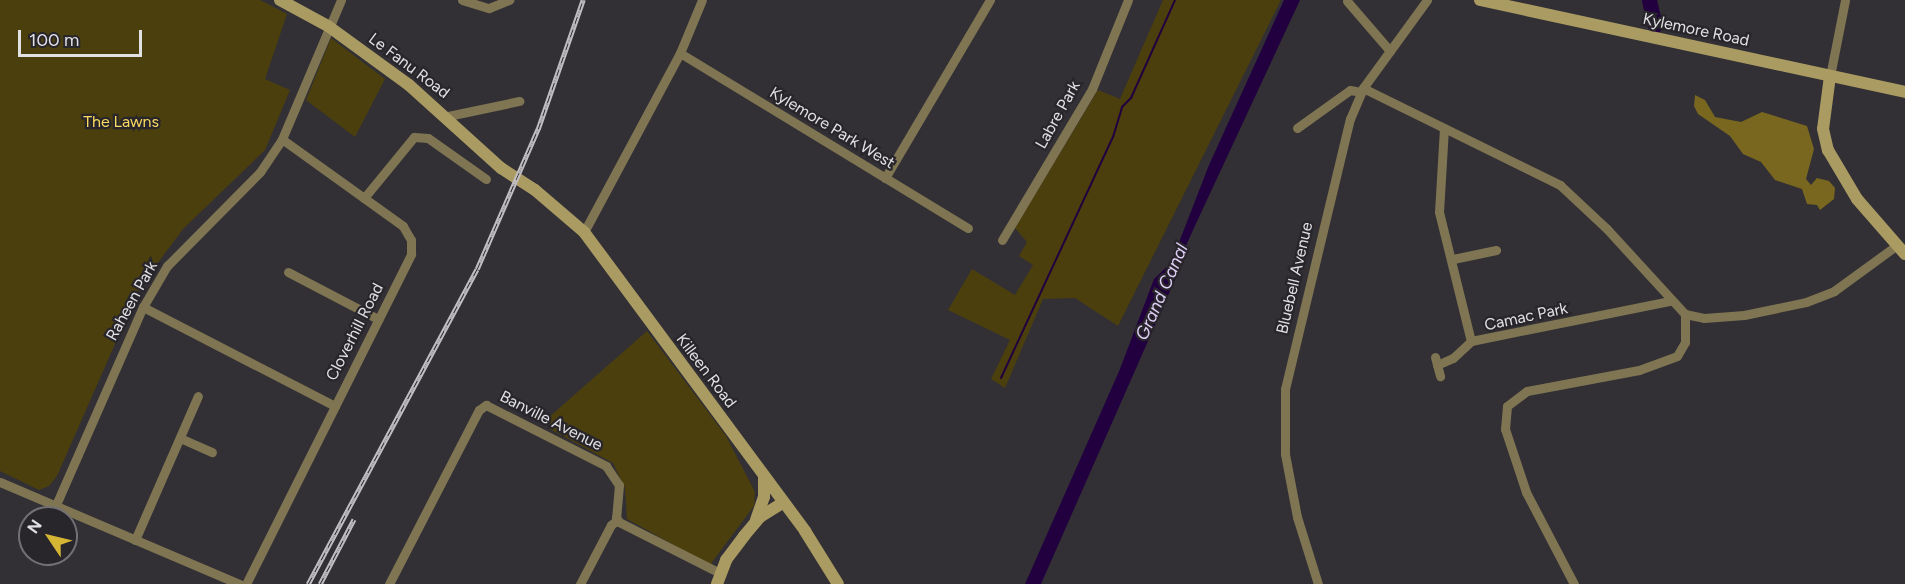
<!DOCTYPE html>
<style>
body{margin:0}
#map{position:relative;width:1905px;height:584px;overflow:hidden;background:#323035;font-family:Figtree,sans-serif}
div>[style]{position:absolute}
.green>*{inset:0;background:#4b3f0d}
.forest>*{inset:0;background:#796720}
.water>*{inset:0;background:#22003f}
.stream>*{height:2px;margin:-1px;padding:0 1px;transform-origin:1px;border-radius:1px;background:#22003f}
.river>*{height:15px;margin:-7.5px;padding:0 7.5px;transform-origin:7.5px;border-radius:7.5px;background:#22003f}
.street>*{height:9px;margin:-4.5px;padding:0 4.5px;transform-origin:4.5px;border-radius:4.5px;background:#7f7552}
.secondary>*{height:12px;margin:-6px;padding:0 6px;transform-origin:6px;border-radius:6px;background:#aa9b62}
.rail>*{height:4.5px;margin-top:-2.25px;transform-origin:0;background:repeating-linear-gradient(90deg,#28262b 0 7px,#c0bec2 0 14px);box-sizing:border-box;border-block:2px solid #c0bec2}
span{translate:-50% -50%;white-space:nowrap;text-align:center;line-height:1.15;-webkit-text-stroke:4.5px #28262b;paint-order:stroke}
.street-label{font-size:16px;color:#e1e0e3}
.park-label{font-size:16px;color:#fada5f}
.water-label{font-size:18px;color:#e0cff8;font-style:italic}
.north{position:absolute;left:18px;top:506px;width:60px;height:60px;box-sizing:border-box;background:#28262b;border:2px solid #727075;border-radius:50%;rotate:305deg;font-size:16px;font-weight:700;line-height:24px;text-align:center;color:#e1e0e3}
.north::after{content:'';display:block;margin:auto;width:21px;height:27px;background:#d5b534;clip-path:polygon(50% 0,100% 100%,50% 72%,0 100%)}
.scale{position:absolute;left:18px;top:30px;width:124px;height:27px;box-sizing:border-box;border:3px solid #e1e0e3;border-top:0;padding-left:8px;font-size:18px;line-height:21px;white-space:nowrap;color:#e1e0e3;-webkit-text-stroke:4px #28262b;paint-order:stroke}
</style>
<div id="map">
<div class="green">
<div style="clip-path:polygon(0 0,260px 0,287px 14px,265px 79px,290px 90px,265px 150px,183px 229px,140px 287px,57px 476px,49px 486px,39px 490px,0 471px)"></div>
<div style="clip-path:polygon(1163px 0,1281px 0,1118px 326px,1075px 298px,1043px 299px,1005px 388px,991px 379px,1010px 340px,948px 310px,972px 269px,1015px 295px,1033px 265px,1019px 256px,1027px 242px,1015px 228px,1098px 90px,1120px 99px)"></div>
<div style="clip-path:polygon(331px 38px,385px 79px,355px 137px,306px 100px)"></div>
<div style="clip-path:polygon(647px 331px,726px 436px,755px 492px,754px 506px,710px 565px,627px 519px,625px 488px,613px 463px,550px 429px,548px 418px)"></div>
</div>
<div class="forest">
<div style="clip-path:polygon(1695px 95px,1705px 100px,1715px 117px,1741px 122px,1762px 112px,1807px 126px,1814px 149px,1806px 179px,1811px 185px,1817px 178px,1829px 181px,1835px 188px,1834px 199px,1820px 210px,1817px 205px,1807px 204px,1802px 189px,1775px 180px,1761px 162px,1743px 154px,1730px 136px,1698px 114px,1694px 106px)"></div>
</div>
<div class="water">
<div style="clip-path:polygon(1284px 0,1300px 0,1193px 230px,1177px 266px,1178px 273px,1041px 584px,1025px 584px,1120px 369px,1154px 279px,1171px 263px,1209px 165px)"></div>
</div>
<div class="stream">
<div style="left:1001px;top:378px;width:266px;rotate:-65.1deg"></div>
<div style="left:1113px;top:137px;width:31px;rotate:-73deg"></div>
<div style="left:1122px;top:107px;width:13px;rotate:-45deg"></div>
<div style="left:1131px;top:98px;width:107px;rotate:-65.8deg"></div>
</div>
<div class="river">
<div style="left:1649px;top:0;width:26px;rotate:77deg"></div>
</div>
<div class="street">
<div style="left:462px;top:0;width:28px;rotate:17deg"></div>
<div style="left:489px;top:8px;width:22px;rotate:-22deg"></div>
<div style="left:1347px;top:1px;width:66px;rotate:49.3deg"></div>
<div style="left:680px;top:53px;width:337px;rotate:31.3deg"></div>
<div style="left:1830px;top:76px;width:77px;rotate:-78.8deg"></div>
<div style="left:1363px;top:88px;width:220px;rotate:26.2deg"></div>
<div style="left:1560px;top:185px;width:64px;rotate:43.1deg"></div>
<div style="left:1607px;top:229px;width:115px;rotate:47.5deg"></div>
<div style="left:1685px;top:314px;width:19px;rotate:12deg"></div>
<div style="left:1704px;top:318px;width:40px;rotate:-4.3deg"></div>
<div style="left:1744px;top:315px;width:63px;rotate:-11.8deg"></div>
<div style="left:1806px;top:302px;width:30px;rotate:-21deg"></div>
<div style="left:1834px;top:291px;width:78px;rotate:-36.1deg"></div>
<div style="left:448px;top:116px;width:73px;rotate:-11.9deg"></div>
<div style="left:1297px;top:128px;width:65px;rotate:-35.6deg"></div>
<div style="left:1350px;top:90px;width:11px;rotate:10deg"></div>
<div style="left:1444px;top:128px;width:84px;rotate:93.4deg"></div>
<div style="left:1439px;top:212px;width:133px;rotate:76.1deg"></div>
<div style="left:1471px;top:341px;width:202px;rotate:-11.4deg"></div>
<div style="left:885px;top:178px;width:207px;rotate:-59.5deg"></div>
<div style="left:364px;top:198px;width:79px;rotate:-50.7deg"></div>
<div style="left:414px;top:137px;width:14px;rotate:4deg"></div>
<div style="left:428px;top:138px;width:71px;rotate:35.3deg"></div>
<div style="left:584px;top:232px;width:203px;rotate:-61.8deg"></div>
<div style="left:680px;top:53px;width:57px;rotate:-67.5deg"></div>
<div style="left:1002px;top:240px;width:176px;rotate:-59.2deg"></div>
<div style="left:1092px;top:89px;width:96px;rotate:-68deg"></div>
<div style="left:1453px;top:259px;width:44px;rotate:-11.8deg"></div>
<div style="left:288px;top:272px;width:102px;rotate:27.6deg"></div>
<div style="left:143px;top:307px;width:216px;rotate:27.3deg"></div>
<div style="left:1435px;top:357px;width:20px;rotate:75deg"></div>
<div style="left:1437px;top:365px;width:17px;rotate:-24deg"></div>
<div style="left:1453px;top:358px;width:25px;rotate:-43deg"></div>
<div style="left:180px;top:438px;width:35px;rotate:24deg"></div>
<div style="left:0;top:482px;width:260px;rotate:23.1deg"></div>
<div style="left:55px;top:507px;width:219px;rotate:-66.3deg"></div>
<div style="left:143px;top:307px;width:48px;rotate:-59.7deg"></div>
<div style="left:167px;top:266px;width:132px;rotate:-45.3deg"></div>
<div style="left:260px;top:172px;width:40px;rotate:-56deg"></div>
<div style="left:282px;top:139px;width:151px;rotate:-67deg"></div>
<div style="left:135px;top:540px;width:157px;rotate:-66.4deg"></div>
<div style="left:246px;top:584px;width:369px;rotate:-63.4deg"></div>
<div style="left:411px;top:254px;width:14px;rotate:-90deg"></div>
<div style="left:411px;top:240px;width:16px;rotate:-120deg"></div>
<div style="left:403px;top:226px;width:149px;rotate:-144.3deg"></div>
<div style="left:389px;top:584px;width:196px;rotate:-62.7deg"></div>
<div style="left:479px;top:410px;width:9px;rotate:-36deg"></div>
<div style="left:486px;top:405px;width:135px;rotate:26.9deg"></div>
<div style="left:606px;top:466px;width:23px;rotate:56deg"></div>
<div style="left:619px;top:485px;width:32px;rotate:95deg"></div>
<div style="left:616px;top:517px;width:6px;rotate:59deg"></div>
<div style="left:619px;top:522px;width:113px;rotate:26.8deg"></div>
<div style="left:580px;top:584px;width:67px;rotate:-62.3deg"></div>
<div style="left:611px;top:525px;width:8px;rotate:-40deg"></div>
<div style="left:1318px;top:584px;width:70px;rotate:-107.4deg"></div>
<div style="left:1297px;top:517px;width:64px;rotate:-100.8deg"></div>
<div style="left:1285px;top:454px;width:65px;rotate:-90deg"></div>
<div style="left:1285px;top:389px;width:278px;rotate:-76.5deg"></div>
<div style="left:1350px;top:119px;width:34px;rotate:-67deg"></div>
<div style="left:1363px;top:88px;width:109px;rotate:-54deg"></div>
<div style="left:1574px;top:584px;width:104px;rotate:-117.6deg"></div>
<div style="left:1526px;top:492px;width:66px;rotate:-108.4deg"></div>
<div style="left:1505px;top:429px;width:23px;rotate:-85deg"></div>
<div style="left:1507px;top:406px;width:25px;rotate:-37deg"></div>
<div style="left:1527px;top:391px;width:114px;rotate:-10.6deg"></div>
<div style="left:1639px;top:370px;width:40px;rotate:-20.2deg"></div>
<div style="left:1677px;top:356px;width:16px;rotate:-60deg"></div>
<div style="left:1685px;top:342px;width:28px;rotate:-90deg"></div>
</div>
<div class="secondary">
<div style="left:280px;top:0;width:55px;rotate:28.4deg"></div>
<div style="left:328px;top:26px;width:100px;rotate:36.1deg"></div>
<div style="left:409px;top:85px;width:124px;rotate:42.1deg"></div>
<div style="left:501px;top:168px;width:40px;rotate:32.9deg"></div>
<div style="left:535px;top:190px;width:65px;rotate:40.6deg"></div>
<div style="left:584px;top:232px;width:372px;rotate:53.5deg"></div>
<div style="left:805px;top:531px;width:62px;rotate:58.1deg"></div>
<div style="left:1480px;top:0;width:435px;rotate:12.2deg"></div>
<div style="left:1830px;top:76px;width:53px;rotate:97.5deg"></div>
<div style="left:1823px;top:129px;width:22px;rotate:77deg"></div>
<div style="left:1828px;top:150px;width:57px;rotate:59.4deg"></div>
<div style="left:1857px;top:199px;width:73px;rotate:48.9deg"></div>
<div style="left:756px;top:520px;width:24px;rotate:-71deg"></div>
<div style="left:764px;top:497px;width:20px;rotate:-90deg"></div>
<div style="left:717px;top:584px;width:26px;rotate:-69deg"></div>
<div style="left:726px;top:560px;width:30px;rotate:-53deg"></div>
<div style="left:744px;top:536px;width:25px;rotate:-50deg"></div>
<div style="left:760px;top:517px;width:26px;rotate:-32deg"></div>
</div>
<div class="rail">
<div style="left:308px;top:584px;width:357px;rotate:-61.8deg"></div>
<div style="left:477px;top:269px;width:153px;rotate:-66.5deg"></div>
<div style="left:538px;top:129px;width:137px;rotate:-70.8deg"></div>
<div style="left:320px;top:584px;width:73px;rotate:-62.4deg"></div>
</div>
<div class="street-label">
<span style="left:1696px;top:30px;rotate:12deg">Kylemore Road</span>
<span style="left:409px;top:66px;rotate:37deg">Le Fanu Road</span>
<span style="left:1058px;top:115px;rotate:-61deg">Labre Park</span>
<span style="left:832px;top:128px;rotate:31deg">Kylemore Park West</span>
<span style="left:1295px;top:278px;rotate:-77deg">Bluebell Avenue</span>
<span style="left:132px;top:301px;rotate:-61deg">Raheen Park</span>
<span style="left:1526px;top:317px;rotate:-12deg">Camac Park</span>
<span style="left:355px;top:332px;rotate:-63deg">Cloverhill Road</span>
<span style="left:706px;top:371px;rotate:53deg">Killeen Road</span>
<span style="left:551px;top:421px;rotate:27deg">Banville Avenue</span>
</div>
<div class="park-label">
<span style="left:121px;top:122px">The Lawns</span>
</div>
<div class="water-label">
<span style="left:1162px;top:292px;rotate:-66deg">Grand Canal</span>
</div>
<div class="north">N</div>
<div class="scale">100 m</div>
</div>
